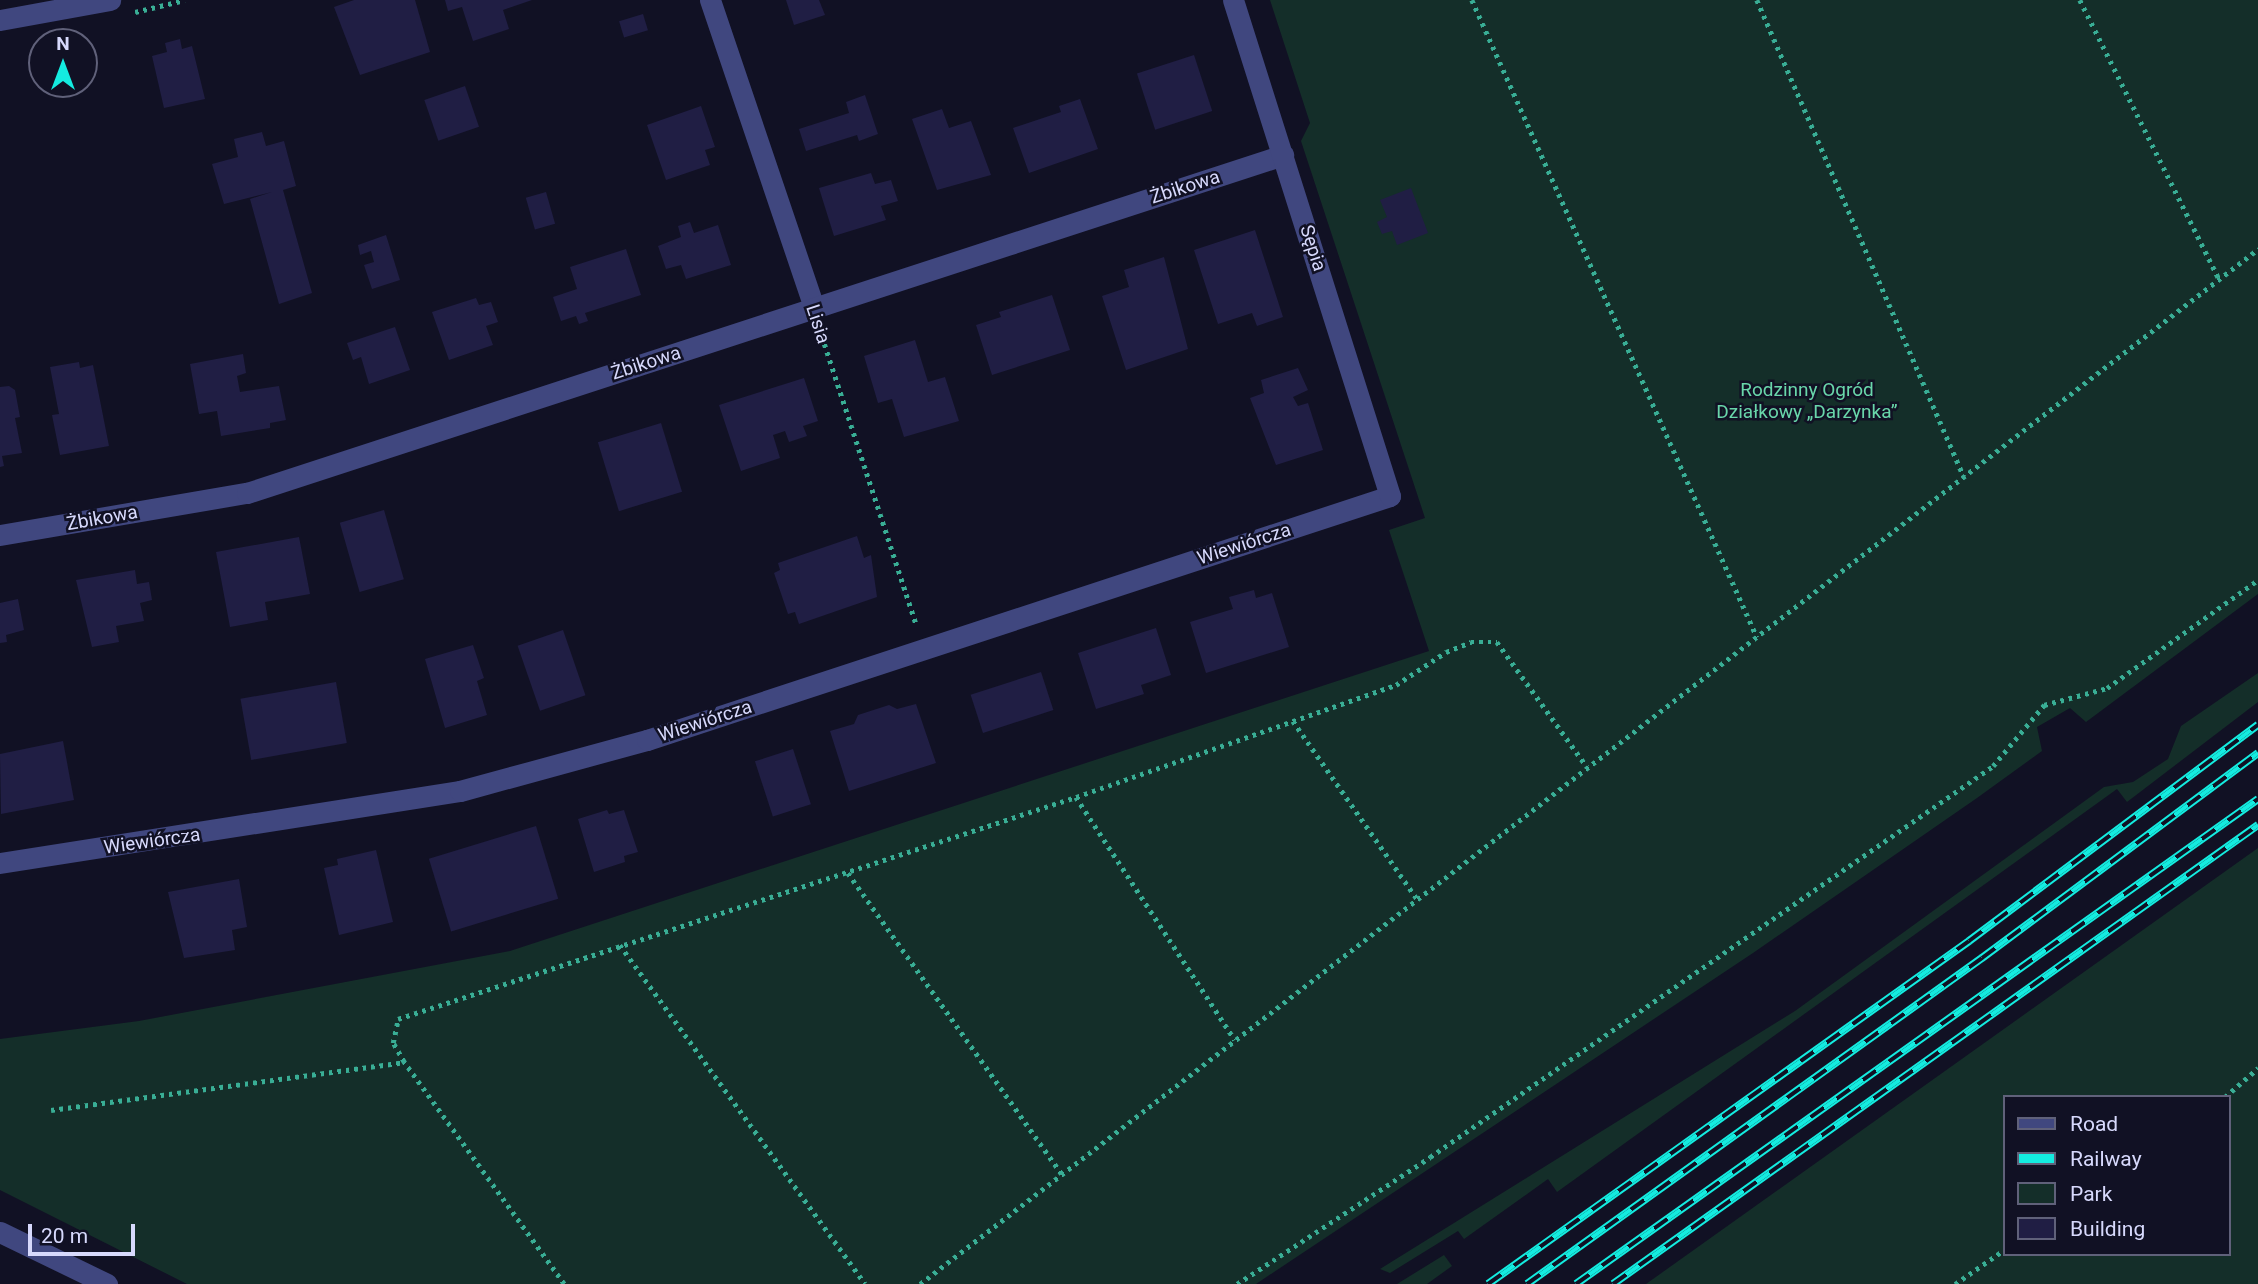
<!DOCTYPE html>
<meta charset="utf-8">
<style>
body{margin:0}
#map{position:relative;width:2258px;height:1284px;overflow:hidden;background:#111124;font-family:Roboto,sans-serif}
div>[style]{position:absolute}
.green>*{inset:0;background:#142e29}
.building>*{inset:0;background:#201e44;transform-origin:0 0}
.path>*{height:4.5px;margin-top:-2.25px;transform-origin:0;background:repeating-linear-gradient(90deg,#39ae95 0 3.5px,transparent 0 8.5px)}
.minor>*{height:21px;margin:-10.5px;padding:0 10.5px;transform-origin:10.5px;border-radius:10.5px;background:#40477f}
.rail>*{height:8px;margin-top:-4px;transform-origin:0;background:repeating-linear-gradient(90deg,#111124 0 16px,#14ece0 0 32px);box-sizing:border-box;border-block:2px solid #14ece0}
span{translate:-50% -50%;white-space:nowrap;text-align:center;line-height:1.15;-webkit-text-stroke:5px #111124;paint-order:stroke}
.street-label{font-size:19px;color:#d7d9fc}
.park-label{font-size:19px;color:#69d6aa}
.legend{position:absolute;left:2003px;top:1095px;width:228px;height:161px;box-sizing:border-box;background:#111124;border:2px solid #60617a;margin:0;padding:9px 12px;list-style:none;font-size:21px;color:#d7d9fc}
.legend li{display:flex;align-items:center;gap:14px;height:35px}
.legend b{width:35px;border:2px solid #60617a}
.north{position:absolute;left:28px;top:28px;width:70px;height:70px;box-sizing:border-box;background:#111124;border:2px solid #60617a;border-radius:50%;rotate:0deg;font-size:19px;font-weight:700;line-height:28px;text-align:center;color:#d7d9fc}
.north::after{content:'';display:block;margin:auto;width:24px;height:32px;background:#14ece0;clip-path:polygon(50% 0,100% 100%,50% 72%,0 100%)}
.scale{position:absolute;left:28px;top:1224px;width:107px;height:32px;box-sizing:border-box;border:4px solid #d7d9fc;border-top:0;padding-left:9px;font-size:21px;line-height:24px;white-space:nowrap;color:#d7d9fc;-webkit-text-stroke:5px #111124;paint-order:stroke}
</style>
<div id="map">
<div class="green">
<div style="clip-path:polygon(1270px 0,2258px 0,2258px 594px,2086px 722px,2070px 708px,2037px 727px,2042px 751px,1977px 798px,1753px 953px,1256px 1284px,187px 1284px,0 1190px,0 1039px,139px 1021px,510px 951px,1429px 651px,1389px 530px,1425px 518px,1301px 141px,1310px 123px)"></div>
<div style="clip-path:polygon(2258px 673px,2258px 702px,2127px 802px,2117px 789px,1557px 1192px,1548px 1179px,1464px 1239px,1458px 1231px,1390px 1273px,1380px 1269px,1795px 1011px,2104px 787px,2133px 782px,2168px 759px,2181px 726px)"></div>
<div style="clip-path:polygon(evenodd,2258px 848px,2258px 1284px,1646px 1284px,2258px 848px,2004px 1097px,2228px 1097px,2228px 1254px,2004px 1254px,2004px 1097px)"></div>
<div style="clip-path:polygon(1444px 1255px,1452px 1266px,1427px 1284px,1397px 1284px)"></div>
</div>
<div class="building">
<div style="clip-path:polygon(354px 0,415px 0,430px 52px,360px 75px,334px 7px)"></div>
<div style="clip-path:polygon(445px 0,532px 0,503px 10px,509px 29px,473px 41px,462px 7px,448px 11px)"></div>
<div style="clip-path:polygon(786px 0,819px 0,825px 15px,794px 25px)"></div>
<div style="left:643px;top:14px;width:17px;height:25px;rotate:73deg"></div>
<div style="clip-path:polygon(180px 39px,182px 49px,192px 46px,205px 99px,164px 108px,152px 56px,167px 52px,165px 43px)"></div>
<div style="left:1194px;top:55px;width:59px;height:60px;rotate:72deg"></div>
<div style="left:465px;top:86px;width:43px;height:43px;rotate:71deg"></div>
<div style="clip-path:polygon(865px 95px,878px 134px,859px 141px,857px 135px,806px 151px,799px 129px,849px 113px,846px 102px)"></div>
<div style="clip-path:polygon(1080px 99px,1098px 149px,1029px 173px,1013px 128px,1061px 112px,1059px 106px)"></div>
<div style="clip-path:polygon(701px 106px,715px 147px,705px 150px,710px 165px,666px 180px,647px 125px)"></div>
<div style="clip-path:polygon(942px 109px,949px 128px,971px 121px,991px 175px,937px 190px,912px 119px)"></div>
<div style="clip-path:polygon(262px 132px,266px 146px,284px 141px,296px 186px,283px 190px,312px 293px,279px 304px,250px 199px,272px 192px,224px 204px,212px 164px,238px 157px,234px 139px)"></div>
<div style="clip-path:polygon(871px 173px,875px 184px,891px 180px,898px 201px,881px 206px,886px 220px,834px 236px,819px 188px)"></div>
<div style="clip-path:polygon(1411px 188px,1428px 233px,1397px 245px,1392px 231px,1382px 234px,1377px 222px,1387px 217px,1380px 200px)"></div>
<div style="left:546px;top:192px;width:33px;height:21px;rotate:74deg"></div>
<div style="clip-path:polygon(690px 222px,694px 233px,718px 225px,731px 265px,686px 279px,681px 265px,666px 269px,658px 246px,681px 237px,678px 226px)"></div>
<div style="clip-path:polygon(1255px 230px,1283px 317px,1257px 326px,1252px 313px,1218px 324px,1194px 250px)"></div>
<div style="clip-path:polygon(386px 235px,400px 280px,372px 289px,364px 265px,374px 262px,371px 251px,360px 255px,358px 245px)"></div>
<div style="clip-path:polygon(626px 249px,641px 295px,585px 313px,588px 321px,579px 324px,576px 316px,561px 321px,553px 297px,577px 289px,570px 267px)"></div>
<div style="clip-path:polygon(1164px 257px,1188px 349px,1126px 370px,1102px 296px,1129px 287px,1124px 270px)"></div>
<div style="clip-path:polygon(1052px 295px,1070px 350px,992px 375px,976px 325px,1001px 317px,999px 312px)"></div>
<div style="clip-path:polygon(476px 298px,479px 305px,491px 302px,498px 322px,486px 326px,493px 345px,449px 360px,432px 312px)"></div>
<div style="clip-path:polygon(395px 327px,410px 370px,369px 384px,361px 357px,353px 360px,347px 343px)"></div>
<div style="clip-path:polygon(915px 340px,928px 382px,945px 377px,959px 421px,904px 437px,892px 399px,878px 403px,864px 356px)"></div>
<div style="clip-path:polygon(243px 354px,246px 373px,237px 376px,240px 392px,279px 386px,286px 420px,270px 423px,270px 428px,221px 436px,217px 411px,199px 414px,190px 364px)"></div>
<div style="clip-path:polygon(79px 362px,80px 368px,93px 365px,109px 446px,60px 455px,52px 415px,59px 414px,50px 367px)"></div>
<div style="clip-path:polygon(1298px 368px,1308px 390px,1293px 397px,1298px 406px,1308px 403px,1323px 450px,1276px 465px,1250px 398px,1264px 393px,1261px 380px)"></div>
<div style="clip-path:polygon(804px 378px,818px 421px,803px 426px,807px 436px,789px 442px,785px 431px,773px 435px,780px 458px,741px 471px,719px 405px)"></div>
<div style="clip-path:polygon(9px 386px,15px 390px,20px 417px,15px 418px,22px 453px,2px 456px,4px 466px,0 467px,0 387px)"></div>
<div style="left:661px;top:423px;width:72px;height:66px;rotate:73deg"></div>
<div style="left:384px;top:510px;width:72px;height:46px;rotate:74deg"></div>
<div style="clip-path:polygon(857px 536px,864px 558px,871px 555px,877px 597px,799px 624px,795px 612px,788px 614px,774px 573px,780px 570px,778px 563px)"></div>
<div style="clip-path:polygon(299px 537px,310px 594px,265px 602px,268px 620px,230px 627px,216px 552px)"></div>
<div style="clip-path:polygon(135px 570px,137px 584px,149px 582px,152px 600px,140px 603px,144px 621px,116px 626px,119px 642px,92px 647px,76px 580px)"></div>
<div style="clip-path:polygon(1254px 590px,1256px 598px,1272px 593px,1289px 647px,1206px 673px,1190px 622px,1233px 609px,1229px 597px)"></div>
<div style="clip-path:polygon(18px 599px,24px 630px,6px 635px,7px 642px,0 643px,0 603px)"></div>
<div style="clip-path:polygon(1156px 628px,1171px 675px,1141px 685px,1144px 694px,1096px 709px,1078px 653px)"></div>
<div style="left:563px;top:630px;width:69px;height:48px;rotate:71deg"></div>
<div style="clip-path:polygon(473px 645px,484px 678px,477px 681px,487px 715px,445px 728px,425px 659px)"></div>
<div style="left:1041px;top:672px;width:40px;height:74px;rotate:72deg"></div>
<div style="left:336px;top:682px;width:62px;height:97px;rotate:80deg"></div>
<div style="clip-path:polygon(916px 704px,936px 763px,849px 791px,830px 731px,854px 724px,858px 715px,889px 705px,897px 709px)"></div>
<div style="clip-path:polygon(63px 741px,74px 800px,1px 814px,0 754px)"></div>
<div style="left:793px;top:749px;width:58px;height:40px;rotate:72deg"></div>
<div style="clip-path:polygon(607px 810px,609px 814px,624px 810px,638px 852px,624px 856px,625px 862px,594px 872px,578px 819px)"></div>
<div style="left:536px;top:826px;width:76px;height:112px;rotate:73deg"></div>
<div style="clip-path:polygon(376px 850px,393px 922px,339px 935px,324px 868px,338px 865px,337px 859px)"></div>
<div style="clip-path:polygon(239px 879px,247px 927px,232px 930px,235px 950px,184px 958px,168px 892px)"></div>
</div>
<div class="path">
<div style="left:1472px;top:0;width:698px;rotate:65.9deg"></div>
<div style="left:1757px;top:0;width:520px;rotate:66.54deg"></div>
<div style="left:2080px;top:0;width:312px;rotate:63.5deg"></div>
<div style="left:135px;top:12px;width:51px;rotate:-13.5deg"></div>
<div style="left:822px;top:336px;width:303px;rotate:71.9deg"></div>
<div style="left:1293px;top:721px;width:217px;rotate:55.1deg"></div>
<div style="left:1076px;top:797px;width:290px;rotate:56.8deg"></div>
<div style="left:848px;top:873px;width:369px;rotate:54.6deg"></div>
<div style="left:620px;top:945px;width:418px;rotate:54.1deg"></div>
<div style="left:2225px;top:1097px;width:44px;rotate:-41.3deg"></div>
<div style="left:51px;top:1110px;width:356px;rotate:-7.7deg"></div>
<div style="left:564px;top:1284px;width:274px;rotate:-125.8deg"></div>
<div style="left:404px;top:1062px;width:22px;rotate:-120deg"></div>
<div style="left:393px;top:1043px;width:25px;rotate:-78deg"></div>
<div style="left:398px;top:1019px;width:713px;rotate:-18.13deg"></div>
<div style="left:1076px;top:797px;width:339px;rotate:-19.3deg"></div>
<div style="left:1396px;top:685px;width:60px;rotate:-33.4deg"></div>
<div style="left:1446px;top:652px;width:27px;rotate:-22deg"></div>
<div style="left:1471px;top:642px;width:26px"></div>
<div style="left:1497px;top:642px;width:154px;rotate:54.2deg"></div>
<div style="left:920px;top:1284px;width:1692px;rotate:-37.72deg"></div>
<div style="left:1237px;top:1284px;width:231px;rotate:-33.3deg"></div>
<div style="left:1430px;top:1157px;width:685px;rotate:-34.78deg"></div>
<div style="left:1993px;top:766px;width:80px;rotate:-50.1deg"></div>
<div style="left:2044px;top:705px;width:65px;rotate:-15.1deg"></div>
<div style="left:2107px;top:688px;width:186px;rotate:-35.6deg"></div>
<div style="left:1955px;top:1284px;width:60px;rotate:-34.8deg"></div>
</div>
<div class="minor">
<div style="left:710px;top:0;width:325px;rotate:71.3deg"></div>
<div style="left:0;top:20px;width:112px;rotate:-10.3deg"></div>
<div style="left:0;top:535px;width:251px;rotate:-9.7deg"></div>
<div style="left:247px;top:493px;width:1090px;rotate:-18.07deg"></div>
<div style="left:0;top:863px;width:466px;rotate:-8.9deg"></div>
<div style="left:460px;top:791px;width:194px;rotate:-15.3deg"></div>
<div style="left:647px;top:740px;width:782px;rotate:-18.18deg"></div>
<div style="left:1390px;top:496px;width:520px;rotate:-107.56deg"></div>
<div style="left:0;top:1232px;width:119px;rotate:25.9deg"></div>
</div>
<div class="rail">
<div style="left:1488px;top:1284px;width:591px;rotate:-35.49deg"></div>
<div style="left:1969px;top:941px;width:361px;rotate:-36.8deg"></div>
<div style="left:1527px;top:1284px;width:560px;rotate:-35.62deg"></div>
<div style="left:1982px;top:958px;width:344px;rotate:-36.6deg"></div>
<div style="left:1576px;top:1284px;width:837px;rotate:-35.42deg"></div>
<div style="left:1613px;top:1284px;width:792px;rotate:-35.44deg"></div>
</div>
<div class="street-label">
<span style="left:1185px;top:187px;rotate:-18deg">Żbikowa</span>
<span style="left:1313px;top:248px;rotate:72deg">Sępia</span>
<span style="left:818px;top:324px;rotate:72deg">Lisia</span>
<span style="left:646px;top:363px;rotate:-18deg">Żbikowa</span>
<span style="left:102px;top:518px;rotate:-10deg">Żbikowa</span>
<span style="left:1244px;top:544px;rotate:-18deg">Wiewiórcza</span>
<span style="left:705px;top:721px;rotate:-18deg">Wiewiórcza</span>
<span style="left:152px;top:841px;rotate:-8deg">Wiewiórcza</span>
</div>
<div class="park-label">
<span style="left:1807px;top:401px">Rodzinny Ogród<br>Działkowy „Darzynka”</span>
</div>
<ul class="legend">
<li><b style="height:9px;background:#40477f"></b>Road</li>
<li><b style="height:9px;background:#14ece0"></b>Railway</li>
<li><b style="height:19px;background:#142e29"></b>Park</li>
<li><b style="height:19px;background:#201e44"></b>Building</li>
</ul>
<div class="north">N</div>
<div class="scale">20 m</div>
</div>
